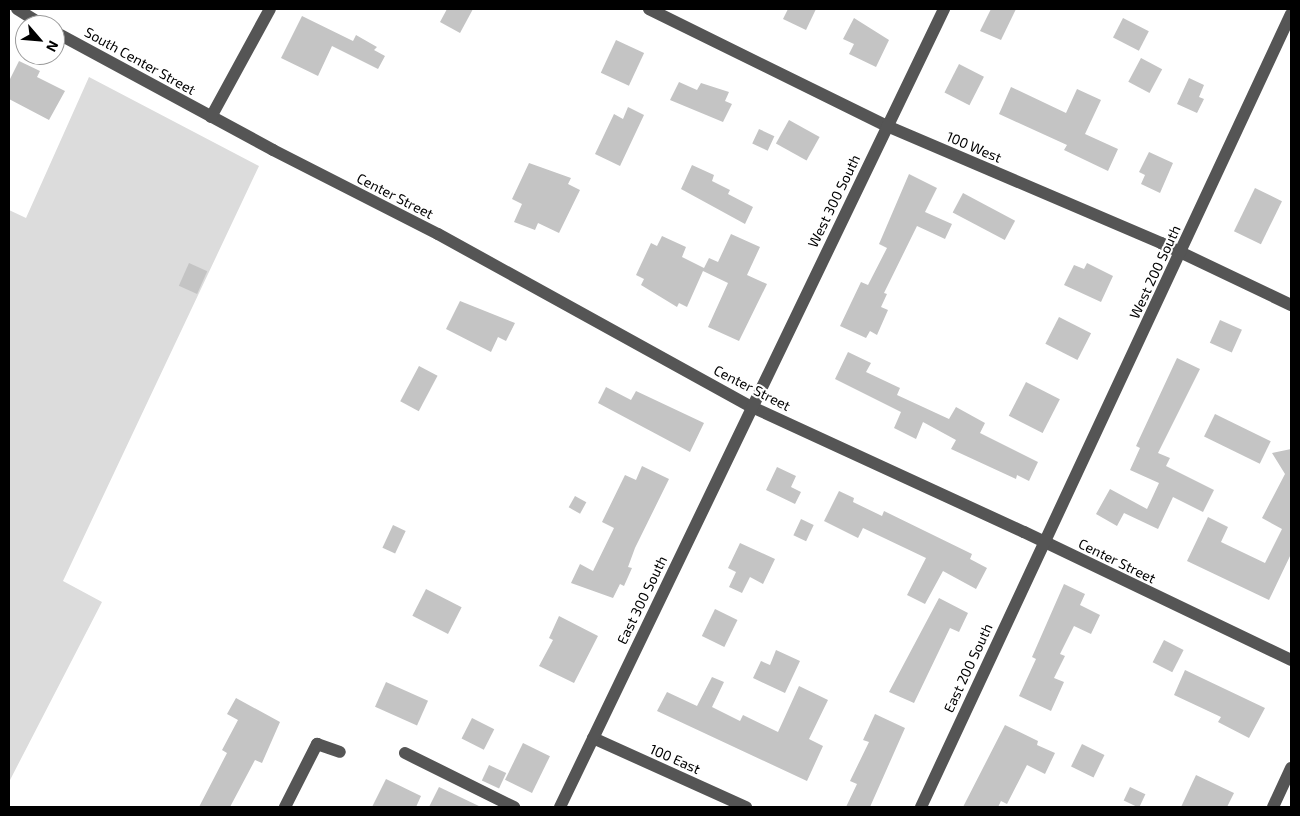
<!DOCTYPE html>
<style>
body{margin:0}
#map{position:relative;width:1300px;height:816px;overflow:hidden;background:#fff;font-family:"Exo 2",sans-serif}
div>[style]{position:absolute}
.green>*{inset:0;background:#dcdcdc}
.building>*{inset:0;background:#c4c4c4;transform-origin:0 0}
.minor>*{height:12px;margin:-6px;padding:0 6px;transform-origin:6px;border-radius:6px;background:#555}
span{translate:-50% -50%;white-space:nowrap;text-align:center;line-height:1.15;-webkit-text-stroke:4px #fff;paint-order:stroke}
.street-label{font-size:14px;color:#000}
.frame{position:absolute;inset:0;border:10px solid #000;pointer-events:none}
.north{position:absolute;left:15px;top:15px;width:50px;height:50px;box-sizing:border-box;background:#fff;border:1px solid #999;border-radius:50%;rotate:117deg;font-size:14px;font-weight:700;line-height:20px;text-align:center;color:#000}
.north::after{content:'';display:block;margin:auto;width:18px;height:22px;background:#000;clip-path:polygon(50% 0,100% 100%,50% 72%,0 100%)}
</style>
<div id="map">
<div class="green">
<div style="clip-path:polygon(89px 77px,259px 166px,63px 581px,102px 602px,9px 782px,9px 210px,26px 218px)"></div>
</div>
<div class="building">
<div style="clip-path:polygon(447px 9px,473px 9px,460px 33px,440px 22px)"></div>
<div style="clip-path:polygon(788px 9px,816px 9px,806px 30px,783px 19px)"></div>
<div style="clip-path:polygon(991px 9px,1016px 9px,1001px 40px,980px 31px)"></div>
<div style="clip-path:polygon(302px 16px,353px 41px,356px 35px,377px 47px,374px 50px,385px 56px,378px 69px,332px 46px,318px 76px,281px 58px)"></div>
<div style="clip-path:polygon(854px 18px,889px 40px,876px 67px,849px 54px,854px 44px,843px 39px)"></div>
<div style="left:1123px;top:18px;width:29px;height:22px;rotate:27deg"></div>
<div style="left:616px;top:40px;width:31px;height:36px;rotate:25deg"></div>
<div style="left:1141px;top:58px;width:24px;height:27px;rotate:28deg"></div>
<div style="clip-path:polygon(19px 61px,40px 71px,37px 77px,65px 91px,49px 120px,9px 99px,9px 81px)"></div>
<div style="left:959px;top:64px;width:28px;height:32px;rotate:27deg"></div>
<div style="clip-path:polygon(1189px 78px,1204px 85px,1199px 97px,1204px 99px,1197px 113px,1177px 104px)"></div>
<div style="clip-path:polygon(679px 82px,697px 90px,701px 83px,729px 92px,725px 101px,732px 104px,723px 122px,670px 100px)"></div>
<div style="clip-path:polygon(1011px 87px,1066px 113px,1077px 89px,1101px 100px,1085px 134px,1118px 149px,1108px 171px,1064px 150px,1067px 145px,999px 114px)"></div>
<div style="clip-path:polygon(628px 107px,644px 115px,620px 166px,595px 154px,614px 114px,623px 119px)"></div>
<div style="left:789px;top:120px;width:35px;height:27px;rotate:29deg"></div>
<div style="left:759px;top:129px;width:17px;height:16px;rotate:25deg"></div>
<div style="clip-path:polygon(1149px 152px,1173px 163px,1160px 193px,1141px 184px,1145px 175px,1139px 172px)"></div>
<div style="clip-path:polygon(529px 163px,571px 178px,568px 184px,580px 190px,559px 233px,538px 223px,535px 230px,514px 222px,522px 204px,512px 199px)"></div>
<div style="clip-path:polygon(692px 165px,714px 175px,712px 181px,730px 190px,728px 194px,753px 207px,745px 224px,681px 189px)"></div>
<div style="clip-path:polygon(909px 174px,937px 188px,925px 212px,952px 224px,945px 239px,917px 226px,884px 293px,887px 294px,881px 307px,888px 310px,877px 335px,870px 331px,866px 338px,840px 326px,861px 282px,868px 285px,887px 248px,879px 244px)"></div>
<div style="left:1255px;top:188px;width:30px;height:48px;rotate:26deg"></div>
<div style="left:963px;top:193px;width:59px;height:22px;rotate:28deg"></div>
<div style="clip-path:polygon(731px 234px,760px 247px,747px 275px,767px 284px,739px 341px,708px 327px,728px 283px,703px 271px,687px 307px,679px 303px,677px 307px,641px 285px,644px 279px,636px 275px,651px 243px,657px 246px,662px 236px,686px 247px,682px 257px,704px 268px,709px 258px,718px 262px)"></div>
<div style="left:189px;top:263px;width:20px;height:25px;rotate:24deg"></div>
<div style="clip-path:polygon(1087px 263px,1113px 276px,1101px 302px,1064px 285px,1074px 265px,1084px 269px)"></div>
<div style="clip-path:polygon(460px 301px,515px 323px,506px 341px,498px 337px,491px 352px,446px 329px)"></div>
<div style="left:1059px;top:317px;width:36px;height:30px;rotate:27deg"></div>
<div style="left:1220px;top:320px;width:24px;height:25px;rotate:24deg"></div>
<div style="clip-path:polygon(848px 352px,871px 363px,866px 372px,900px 388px,897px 395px,949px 419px,956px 407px,985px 423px,980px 433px,1038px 462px,1029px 481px,1017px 475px,1016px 479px,951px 449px,956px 440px,923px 422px,916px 439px,894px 428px,901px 412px,835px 379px)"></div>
<div style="clip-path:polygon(1177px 358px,1200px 369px,1158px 453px,1170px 458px,1166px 466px,1214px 490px,1203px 512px,1173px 497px,1158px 529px,1124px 513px,1117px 526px,1096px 514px,1110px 489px,1147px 509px,1159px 483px,1130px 470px,1140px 448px,1136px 446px)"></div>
<div style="left:419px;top:366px;width:21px;height:40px;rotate:28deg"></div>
<div style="left:1026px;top:382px;width:38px;height:38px;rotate:27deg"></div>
<div style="clip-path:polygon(606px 387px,631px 400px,636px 391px,704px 423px,690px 452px,598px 403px)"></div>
<div style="left:1215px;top:414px;width:62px;height:25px;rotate:26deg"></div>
<div style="clip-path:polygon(1291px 449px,1291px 554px,1269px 600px,1187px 561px,1208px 517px,1228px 527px,1221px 542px,1265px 563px,1282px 529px,1262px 518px,1285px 474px,1272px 453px)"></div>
<div style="clip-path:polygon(642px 466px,669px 479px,635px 548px,628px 567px,632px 568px,624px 586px,620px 584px,613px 598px,571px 583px,580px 564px,593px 571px,614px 528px,602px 522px,625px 475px,636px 480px)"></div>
<div style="clip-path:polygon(777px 467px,796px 476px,791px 487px,801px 492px,795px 504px,766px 490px)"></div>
<div style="clip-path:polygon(839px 491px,854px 498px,853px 502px,882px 516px,884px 511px,972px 554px,970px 559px,987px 568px,976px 589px,943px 571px,925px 604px,907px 595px,926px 558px,863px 528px,858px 538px,824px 521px)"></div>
<div style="left:575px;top:496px;width:13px;height:13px;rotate:29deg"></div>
<div style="left:801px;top:519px;width:14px;height:18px;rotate:25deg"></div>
<div style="left:393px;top:525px;width:14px;height:25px;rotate:25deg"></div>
<div style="clip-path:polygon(740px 543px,775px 559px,763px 584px,750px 577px,742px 593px,729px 587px,736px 572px,728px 568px)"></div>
<div style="clip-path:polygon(1064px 584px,1085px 594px,1080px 605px,1100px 615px,1091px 634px,1074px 626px,1060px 654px,1065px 656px,1054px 678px,1064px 682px,1051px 711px,1019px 696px,1036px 659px,1032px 657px)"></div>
<div style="left:426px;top:589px;width:40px;height:30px;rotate:27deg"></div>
<div style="clip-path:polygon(939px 598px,968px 613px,959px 632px,950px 628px,914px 703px,889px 692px)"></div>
<div style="left:715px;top:609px;width:25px;height:30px;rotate:26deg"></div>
<div style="clip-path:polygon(559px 616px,598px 636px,574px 683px,539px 666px,553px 640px,549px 638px)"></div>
<div style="left:1164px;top:640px;width:22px;height:25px;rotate:27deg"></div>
<div style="clip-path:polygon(776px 650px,800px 661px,785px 693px,753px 678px,761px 661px,770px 665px)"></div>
<div style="clip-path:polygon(1185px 670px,1265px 708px,1249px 738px,1218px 722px,1221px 717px,1174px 695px)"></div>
<div style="clip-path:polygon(712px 677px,724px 682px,712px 707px,740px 721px,743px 715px,778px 732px,799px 686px,828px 700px,809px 739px,823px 746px,807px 781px,657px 711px,667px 692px,697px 706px)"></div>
<div style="left:386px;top:682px;width:46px;height:27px;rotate:24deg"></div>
<div style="clip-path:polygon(236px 698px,280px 722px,262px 763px,255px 760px,230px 807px,199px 807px,227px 753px,222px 750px,238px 720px,227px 714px)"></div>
<div style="clip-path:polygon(875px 714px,905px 728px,870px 807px,846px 807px,857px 784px,850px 781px,869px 742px,863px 740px)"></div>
<div style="left:472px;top:718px;width:25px;height:23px;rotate:27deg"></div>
<div style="clip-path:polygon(1005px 725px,1038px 741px,1037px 745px,1055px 753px,1045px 774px,1027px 765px,1007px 804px,1001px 801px,998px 807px,963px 807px)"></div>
<div style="left:523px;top:743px;width:30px;height:41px;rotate:26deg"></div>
<div style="left:1082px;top:744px;width:25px;height:25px;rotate:26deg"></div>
<div style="left:489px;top:765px;width:19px;height:17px;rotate:25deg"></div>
<div style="clip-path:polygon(1196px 775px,1234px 793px,1227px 807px,1181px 807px)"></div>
<div style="clip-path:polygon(386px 779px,421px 796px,416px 807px,372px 807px)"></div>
<div style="clip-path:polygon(439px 787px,481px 807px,429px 807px)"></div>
<div style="left:1130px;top:787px;width:17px;height:15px;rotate:25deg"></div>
</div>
<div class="minor">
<div style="left:17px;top:9px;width:31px;rotate:32deg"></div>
<div style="left:649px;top:9px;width:265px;rotate:26.2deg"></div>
<div style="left:887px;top:126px;width:298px;rotate:23.1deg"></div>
<div style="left:1161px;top:243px;width:144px;rotate:25.5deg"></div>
<div style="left:55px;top:32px;width:248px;rotate:28.4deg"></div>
<div style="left:273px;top:150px;width:185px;rotate:27deg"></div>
<div style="left:438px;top:234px;width:359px;rotate:28.9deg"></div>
<div style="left:752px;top:407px;width:299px;rotate:24.7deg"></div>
<div style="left:1024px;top:532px;width:296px;rotate:25.6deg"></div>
<div style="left:211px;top:117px;width:123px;rotate:-61.4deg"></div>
<div style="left:593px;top:738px;width:168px;rotate:24.3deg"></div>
<div style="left:405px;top:753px;width:122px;rotate:26.4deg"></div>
<div style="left:285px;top:807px;width:71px;rotate:-63.1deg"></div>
<div style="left:317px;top:744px;width:24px;rotate:19deg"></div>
<div style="left:560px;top:807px;width:886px;rotate:-64.3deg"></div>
<div style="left:921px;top:807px;width:875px;rotate:-64.99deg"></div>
<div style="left:1273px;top:807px;width:43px;rotate:-65.2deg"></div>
</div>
<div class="street-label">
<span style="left:140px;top:61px;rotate:29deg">South Center Street</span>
<span style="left:974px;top:147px;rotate:23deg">100 West</span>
<span style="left:395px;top:196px;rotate:27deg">Center Street</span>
<span style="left:834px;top:201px;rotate:-64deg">West 300 South</span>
<span style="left:1155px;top:272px;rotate:-65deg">West 200 South</span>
<span style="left:752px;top:388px;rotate:27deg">Center Street</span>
<span style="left:1117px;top:561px;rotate:26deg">Center Street</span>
<span style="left:642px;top:600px;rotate:-64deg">East 300 South</span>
<span style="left:968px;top:668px;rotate:-65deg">East 200 South</span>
<span style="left:675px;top:759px;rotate:24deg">100 East</span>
</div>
<div class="frame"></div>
<div class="north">N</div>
</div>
